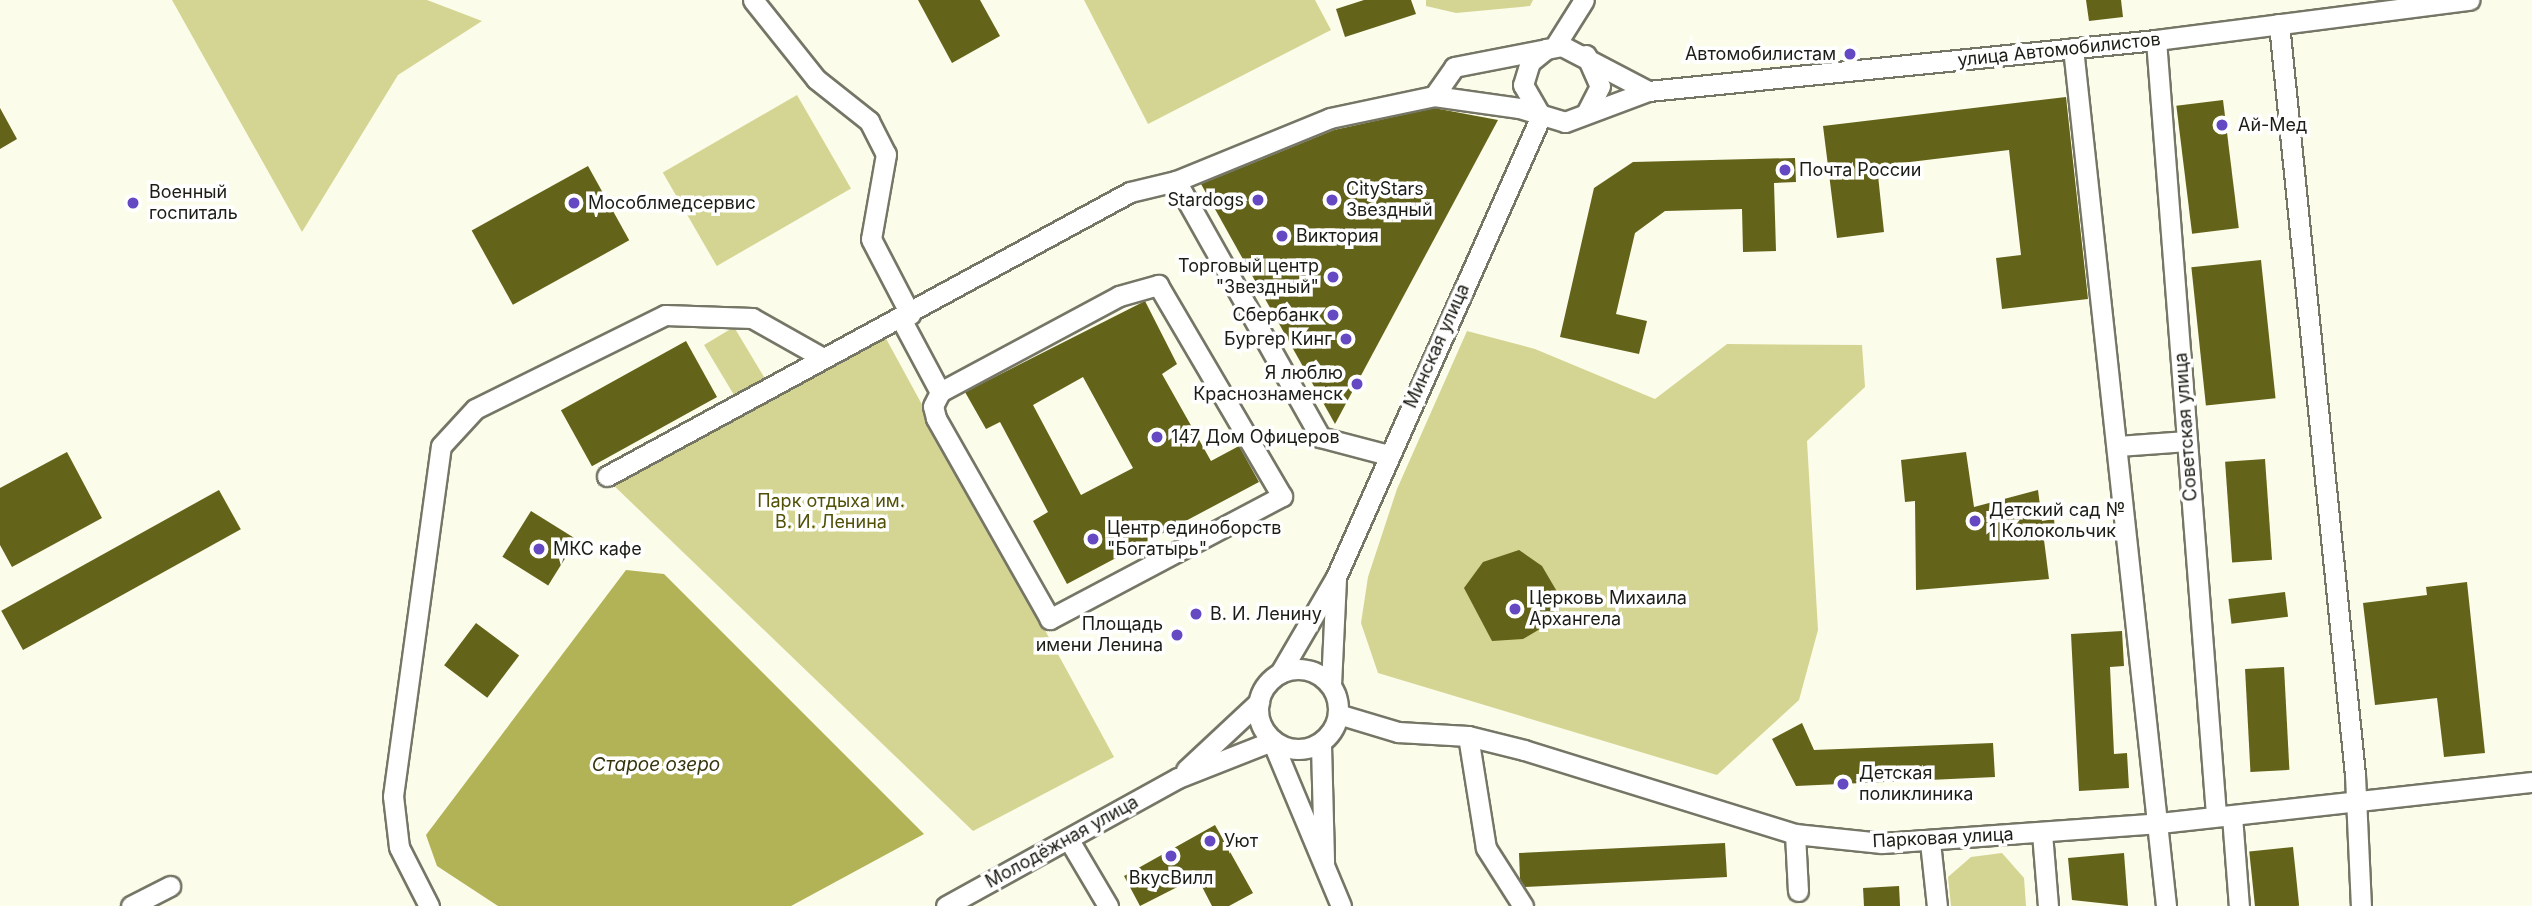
<!DOCTYPE html>
<meta charset="utf-8">
<style>
body{margin:0}
#map{position:relative;width:2532px;height:906px;overflow:hidden;background:#fbfcea;font-family:Inter,sans-serif}
div>[style]{position:absolute}
.green>*{inset:0;background:#d5d593;transform-origin:0 0}
.water>*{inset:0;background:#b2b256}
.building>*{inset:0;background:#64631a;transform-origin:0 0}
.roads{filter:drop-shadow(2px 0 #767667) drop-shadow(-2px 0 #767667) drop-shadow(0 2px #767667) drop-shadow(0 -2px #767667)}
.minor>*{height:19px;margin:-9.5px;padding:0 9.5px;transform-origin:9.5px;border-radius:9.5px;background:#fff}
.minor>.ring{margin:-9.5px;padding:0;box-sizing:content-box;background:none;border:19px solid #fff;border-radius:50%}
.dots>*{width:19px;height:19px;translate:-50% -50%;box-sizing:border-box;border:4px solid #fff;border-radius:50%}
span{translate:-50% -50%;white-space:nowrap;text-align:center;line-height:1.15;-webkit-text-stroke:7px #fff;paint-order:stroke}
.street-label{font-size:18px;color:#1d1d17}
.poi-label{font-size:18px;color:#1d1d17}
.right{translate:-100% -50%;text-align:right}
.left{translate:0 -50%;text-align:left}
.park-label{font-size:18px;color:#515007}
.water-label{font-size:19px;color:#36350d;font-style:italic}
</style>
<div id="map">
<div class="green">
<div style="clip-path:polygon(172px 0,427px 0,482px 21px,398px 75px,302px 232px)"></div>
<div style="clip-path:polygon(1084px 0,1315px 0,1331px 30px,1148px 124px)"></div>
<div style="clip-path:polygon(1426px 0,1533px 0,1530px 6px,1456px 13px,1426px 6px)"></div>
<div style="left:797px;top:95px;width:108px;height:155px;rotate:60deg"></div>
<div style="left:734px;top:327px;width:61px;height:35px;rotate:59deg"></div>
<div style="clip-path:polygon(1467px 331px,1535px 349px,1655px 399px,1727px 344px,1862px 345px,1865px 387px,1807px 441px,1818px 630px,1799px 700px,1717px 775px,1378px 673px,1361px 623px,1368px 577px,1397px 489px)"></div>
<div style="clip-path:polygon(883px 333px,1114px 757px,973px 831px,608px 480px)"></div>
<div style="clip-path:polygon(2002px 853px,2024px 878px,2026px 906px,1951px 906px,1948px 877px,1971px 857px)"></div>
</div>
<div class="water">
<div style="clip-path:polygon(626px 570px,664px 574px,924px 834px,791px 906px,498px 906px,437px 866px,426px 835px)"></div>
</div>
<div class="building">
<div style="clip-path:polygon(918px 0,980px 0,1000px 36px,952px 63px)"></div>
<div style="clip-path:polygon(1364px 0,1411px 0,1416px 14px,1345px 37px,1336px 9px)"></div>
<div style="clip-path:polygon(2086px 0,2121px 0,2123px 17px,2089px 21px)"></div>
<div style="clip-path:polygon(2066px 97px,2088px 299px,2002px 309px,1996px 258px,2021px 255px,2009px 150px,1877px 166px,1884px 232px,1837px 238px,1823px 126px)"></div>
<div style="left:2223px;top:100px;width:129px;height:47px;rotate:83deg"></div>
<div style="clip-path:polygon(0 108px,17px 139px,0 149px)"></div>
<div style="clip-path:polygon(1434px 108px,1498px 120px,1335px 424px,1201px 184px,1334px 130px)"></div>
<div style="clip-path:polygon(1795px 158px,1796px 182px,1774px 183px,1776px 251px,1743px 252px,1742px 209px,1665px 211px,1635px 233px,1616px 314px,1647px 321px,1639px 354px,1560px 337px,1594px 188px,1633px 162px)"></div>
<div style="left:588px;top:166px;width:85px;height:133px;rotate:61deg"></div>
<div style="left:2261px;top:260px;width:139px;height:70px;rotate:84deg"></div>
<div style="clip-path:polygon(evenodd,1145px 301px,1177px 364px,1162px 374px,1211px 461px,1239px 446px,1259px 482px,1067px 584px,1033px 521px,1048px 512px,1000px 422px,986px 429px,965px 392px,1145px 301px,1083px 377px,1133px 468px,1081px 495px,1033px 405px,1083px 377px)"></div>
<div style="left:686px;top:341px;width:64px;height:143px;rotate:61deg"></div>
<div style="clip-path:polygon(67px 452px,102px 518px,12px 567px,0 545px,0 488px)"></div>
<div style="clip-path:polygon(1966px 452px,1974px 507px,2038px 490px,2042px 521px,2054px 519px,2056px 539px,2044px 540px,2049px 579px,1916px 590px,1915px 501px,1905px 502px,1901px 460px)"></div>
<div style="left:2265px;top:459px;width:101px;height:40px;rotate:86deg"></div>
<div style="left:219px;top:490px;width:45px;height:249px;rotate:61deg"></div>
<div style="left:531px;top:511px;width:54px;height:54px;rotate:32deg"></div>
<div style="clip-path:polygon(1519px 550px,1542px 566px,1559px 595px,1550px 623px,1523px 639px,1492px 641px,1464px 588px,1483px 562px)"></div>
<div style="clip-path:polygon(2467px 582px,2485px 753px,2444px 757px,2437px 698px,2375px 705px,2363px 603px,2427px 595px,2426px 587px)"></div>
<div style="left:2285px;top:592px;width:25px;height:57px;rotate:83deg"></div>
<div style="left:476px;top:623px;width:54px;height:53px;rotate:37deg"></div>
<div style="clip-path:polygon(2122px 631px,2124px 666px,2110px 667px,2114px 754px,2127px 753px,2129px 788px,2079px 791px,2071px 634px)"></div>
<div style="left:2284px;top:667px;width:103px;height:39px;rotate:87deg"></div>
<div style="clip-path:polygon(1802px 723px,1814px 750px,1993px 743px,1995px 777px,1796px 786px,1772px 739px)"></div>
<div style="clip-path:polygon(1215px 825px,1253px 893px,1229px 906px,1212px 906px,1197px 877px,1140px 906px,1124px 876px)"></div>
<div style="clip-path:polygon(1725px 843px,1727px 877px,1525px 887px,1520px 879px,1519px 853px)"></div>
<div style="left:2293px;top:847px;width:59px;height:44px;rotate:84deg"></div>
<div style="clip-path:polygon(2124px 853px,2128px 906px,2072px 900px,2068px 858px)"></div>
<div style="left:1899px;top:886px;width:20px;height:36px;rotate:87deg"></div>
</div>
<div class="roads">
<div class="minor">
<div style="left:753px;top:0;width:101px;rotate:51.4deg"></div>
<div style="left:816px;top:79px;width:68px;rotate:38.4deg"></div>
<div style="left:869px;top:121px;width:37px;rotate:63deg"></div>
<div style="left:886px;top:154px;width:86px;rotate:100deg"></div>
<div style="left:871px;top:239px;width:85px;rotate:62.5deg"></div>
<div style="left:2279px;top:24px;width:755px;rotate:84.22deg"></div>
<div style="left:2355px;top:775px;width:131px;rotate:87.4deg"></div>
<div style="left:2156px;top:40px;width:777px;rotate:85.57deg"></div>
<div style="left:1555px;top:46px;width:54px;rotate:-57.8deg"></div>
<div style="left:2073px;top:48px;width:863px;rotate:83.81deg"></div>
<div style="left:1586px;top:55px;width:34px;rotate:66deg"></div>
<div style="left:1600px;top:86px;width:29px;rotate:117deg"></div>
<div style="left:1434px;top:96px;width:35px;rotate:-55deg"></div>
<div style="left:1454px;top:67px;width:110px;rotate:-11deg"></div>
<div style="left:1562px;top:46px;width:97px;rotate:27.6deg"></div>
<div style="left:1541px;top:116px;width:36px;rotate:-120deg"></div>
<div style="left:1523px;top:85px;width:24px;rotate:-73deg"></div>
<div style="left:1530px;top:62px;width:21px;rotate:-39deg"></div>
<div style="left:1176px;top:181px;width:294px;rotate:60.6deg"></div>
<div style="left:1320px;top:437px;width:70px;rotate:14.8deg"></div>
<div style="left:901px;top:319px;width:83px;rotate:61.9deg"></div>
<div style="left:940px;top:392px;width:203px;rotate:-28.2deg"></div>
<div style="left:1119px;top:296px;width:41px;rotate:-15.8deg"></div>
<div style="left:1158px;top:285px;width:245px;rotate:59.6deg"></div>
<div style="left:1282px;top:496px;width:263px;rotate:152.1deg"></div>
<div style="left:1050px;top:619px;width:231px;rotate:-119.6deg"></div>
<div style="left:936px;top:418px;width:12px;rotate:-104deg"></div>
<div style="left:933px;top:406px;width:16px;rotate:-63deg"></div>
<div style="left:2118px;top:446px;width:69px;rotate:-4.1deg"></div>
<div style="left:607px;top:476px;width:595px;rotate:-28.5deg"></div>
<div style="left:1130px;top:192px;width:47px;rotate:-13.4deg"></div>
<div style="left:1176px;top:181px;width:166px;rotate:-22.2deg"></div>
<div style="left:1330px;top:118px;width:106px;rotate:-11.9deg"></div>
<div style="left:1434px;top:96px;width:86px;rotate:8deg"></div>
<div style="left:1519px;top:108px;width:48px;rotate:16.9deg"></div>
<div style="left:1565px;top:122px;width:89px;rotate:-20.5deg"></div>
<div style="left:1648px;top:91px;width:511px;rotate:-5.73deg"></div>
<div style="left:2156px;top:40px;width:316px;rotate:-7.3deg"></div>
<div class="ring" style="left:1258px;top:669px;width:61px;height:61px"></div>
<div style="left:1280px;top:673px;width:111px;rotate:-59.7deg"></div>
<div style="left:1336px;top:577px;width:505px;rotate:-66.03deg"></div>
<div style="left:1331px;top:685px;width:107px;rotate:-87.3deg"></div>
<div style="left:1338px;top:714px;width:63px;rotate:16.7deg"></div>
<div style="left:1398px;top:732px;width:70px;rotate:3.3deg"></div>
<div style="left:1468px;top:736px;width:58px;rotate:14deg"></div>
<div style="left:1524px;top:750px;width:284px;rotate:17.2deg"></div>
<div style="left:1795px;top:834px;width:87px;rotate:5.9deg"></div>
<div style="left:1882px;top:843px;width:279px;rotate:-4.1deg"></div>
<div style="left:2160px;top:823px;width:374px;rotate:-6.3deg"></div>
<div style="left:1468px;top:736px;width:113px;rotate:80.9deg"></div>
<div style="left:1486px;top:848px;width:69px;rotate:57.5deg"></div>
<div style="left:1272px;top:741px;width:179px;rotate:67.3deg"></div>
<div style="left:1321px;top:745px;width:118px;rotate:88.5deg"></div>
<div style="left:1186px;top:770px;width:100px;rotate:-43deg"></div>
<div style="left:2232px;top:816px;width:90px;rotate:85.6deg"></div>
<div style="left:2042px;top:833px;width:73px;rotate:85.3deg"></div>
<div style="left:1795px;top:834px;width:57px;rotate:87deg"></div>
<div style="left:1069px;top:840px;width:77px;rotate:59.4deg"></div>
<div style="left:1930px;top:842px;width:64px;rotate:83.8deg"></div>
<div style="left:131px;top:906px;width:44px;rotate:-27.1deg"></div>
<div style="left:429px;top:906px;width:66px;rotate:-117deg"></div>
<div style="left:399px;top:847px;width:51px;rotate:-96.7deg"></div>
<div style="left:393px;top:796px;width:353px;rotate:-82.2deg"></div>
<div style="left:441px;top:446px;width:50px;rotate:-47.4deg"></div>
<div style="left:475px;top:409px;width:212px;rotate:-26.3deg"></div>
<div style="left:665px;top:315px;width:87px;rotate:2deg"></div>
<div style="left:752px;top:318px;width:81px;rotate:29.4deg"></div>
<div style="left:946px;top:906px;width:265px;rotate:-28.9deg"></div>
<div style="left:1178px;top:778px;width:101px;rotate:-21.5deg"></div>
</div>
</div>
<div class="dots">
<div style="left:1850px;top:54px;background:#6449c2"></div>
<div style="left:2222px;top:125px;background:#6449c2"></div>
<div style="left:1785px;top:170px;background:#6449c2"></div>
<div style="left:1258px;top:200px;background:#6449c2"></div>
<div style="left:1332px;top:200px;background:#6449c2"></div>
<div style="left:133px;top:203px;background:#6449c2"></div>
<div style="left:574px;top:203px;background:#6449c2"></div>
<div style="left:1282px;top:236px;background:#6449c2"></div>
<div style="left:1333px;top:277px;background:#6449c2"></div>
<div style="left:1333px;top:315px;background:#6449c2"></div>
<div style="left:1346px;top:339px;background:#6449c2"></div>
<div style="left:1357px;top:384px;background:#6449c2"></div>
<div style="left:1157px;top:437px;background:#6449c2"></div>
<div style="left:1975px;top:521px;background:#6449c2"></div>
<div style="left:1093px;top:539px;background:#6449c2"></div>
<div style="left:539px;top:549px;background:#6449c2"></div>
<div style="left:1515px;top:609px;background:#6449c2"></div>
<div style="left:1196px;top:614px;background:#6449c2"></div>
<div style="left:1177px;top:635px;background:#6449c2"></div>
<div style="left:1843px;top:784px;background:#6449c2"></div>
<div style="left:1210px;top:841px;background:#6449c2"></div>
<div style="left:1171px;top:856px;background:#6449c2"></div>
</div>
<div class="street-label">
<span style="left:2059px;top:50px;rotate:-6deg">улица Автомобилистов</span>
<span style="left:1437px;top:346px;rotate:-66deg">Минская улица</span>
<span style="left:2186px;top:427px;rotate:-94deg">Советская улица</span>
<span style="left:1943px;top:838px;rotate:-3deg">Парковая улица</span>
<span style="left:1062px;top:842px;rotate:-29deg">Молодёжная улица</span>
</div>
<div class="poi-label">
<span class="right" style="left:1836px;top:54px">Автомобилистам</span>
<span class="left" style="left:2238px;top:125px">Ай-Мед</span>
<span class="left" style="left:1799px;top:170px">Почта России</span>
<span class="left" style="left:1346px;top:200px">CityStars<br>Звездный</span>
<span class="left" style="left:149px;top:203px">Военный<br>госпиталь</span>
<span class="right" style="left:1244px;top:200px">Stardogs</span>
<span class="left" style="left:588px;top:203px">Мособлмедсервис</span>
<span class="left" style="left:1296px;top:236px">Виктория</span>
<span class="right" style="left:1319px;top:277px">Торговый центр<br>"Звездный"</span>
<span class="right" style="left:1319px;top:315px">Сбербанк</span>
<span class="right" style="left:1332px;top:339px">Бургер Кинг</span>
<span class="right" style="left:1343px;top:384px">Я люблю<br>Краснознаменск</span>
<span class="left" style="left:1171px;top:437px">147 Дом Офицеров</span>
<span class="left" style="left:1989px;top:521px">Детский сад №<br>1 Колокольчик</span>
<span class="left" style="left:1107px;top:539px">Центр единоборств<br>"Богатырь"</span>
<span class="left" style="left:553px;top:549px">МКС кафе</span>
<span class="left" style="left:1529px;top:609px">Церковь Михаила<br>Архангела</span>
<span class="left" style="left:1210px;top:614px">В. И. Ленину</span>
<span class="right" style="left:1163px;top:635px">Площадь<br>имени Ленина</span>
<span class="left" style="left:1859px;top:784px">Детская<br>поликлиника</span>
<span class="left" style="left:1224px;top:841px">Уют</span>
<span style="left:1171px;top:878px">ВкусВилл</span>
</div>
<div class="park-label">
<span style="left:831px;top:512px">Парк отдыха им.<br>В. И. Ленина</span>
</div>
<div class="water-label">
<span style="left:656px;top:765px">Старое озеро</span>
</div>
</div>
